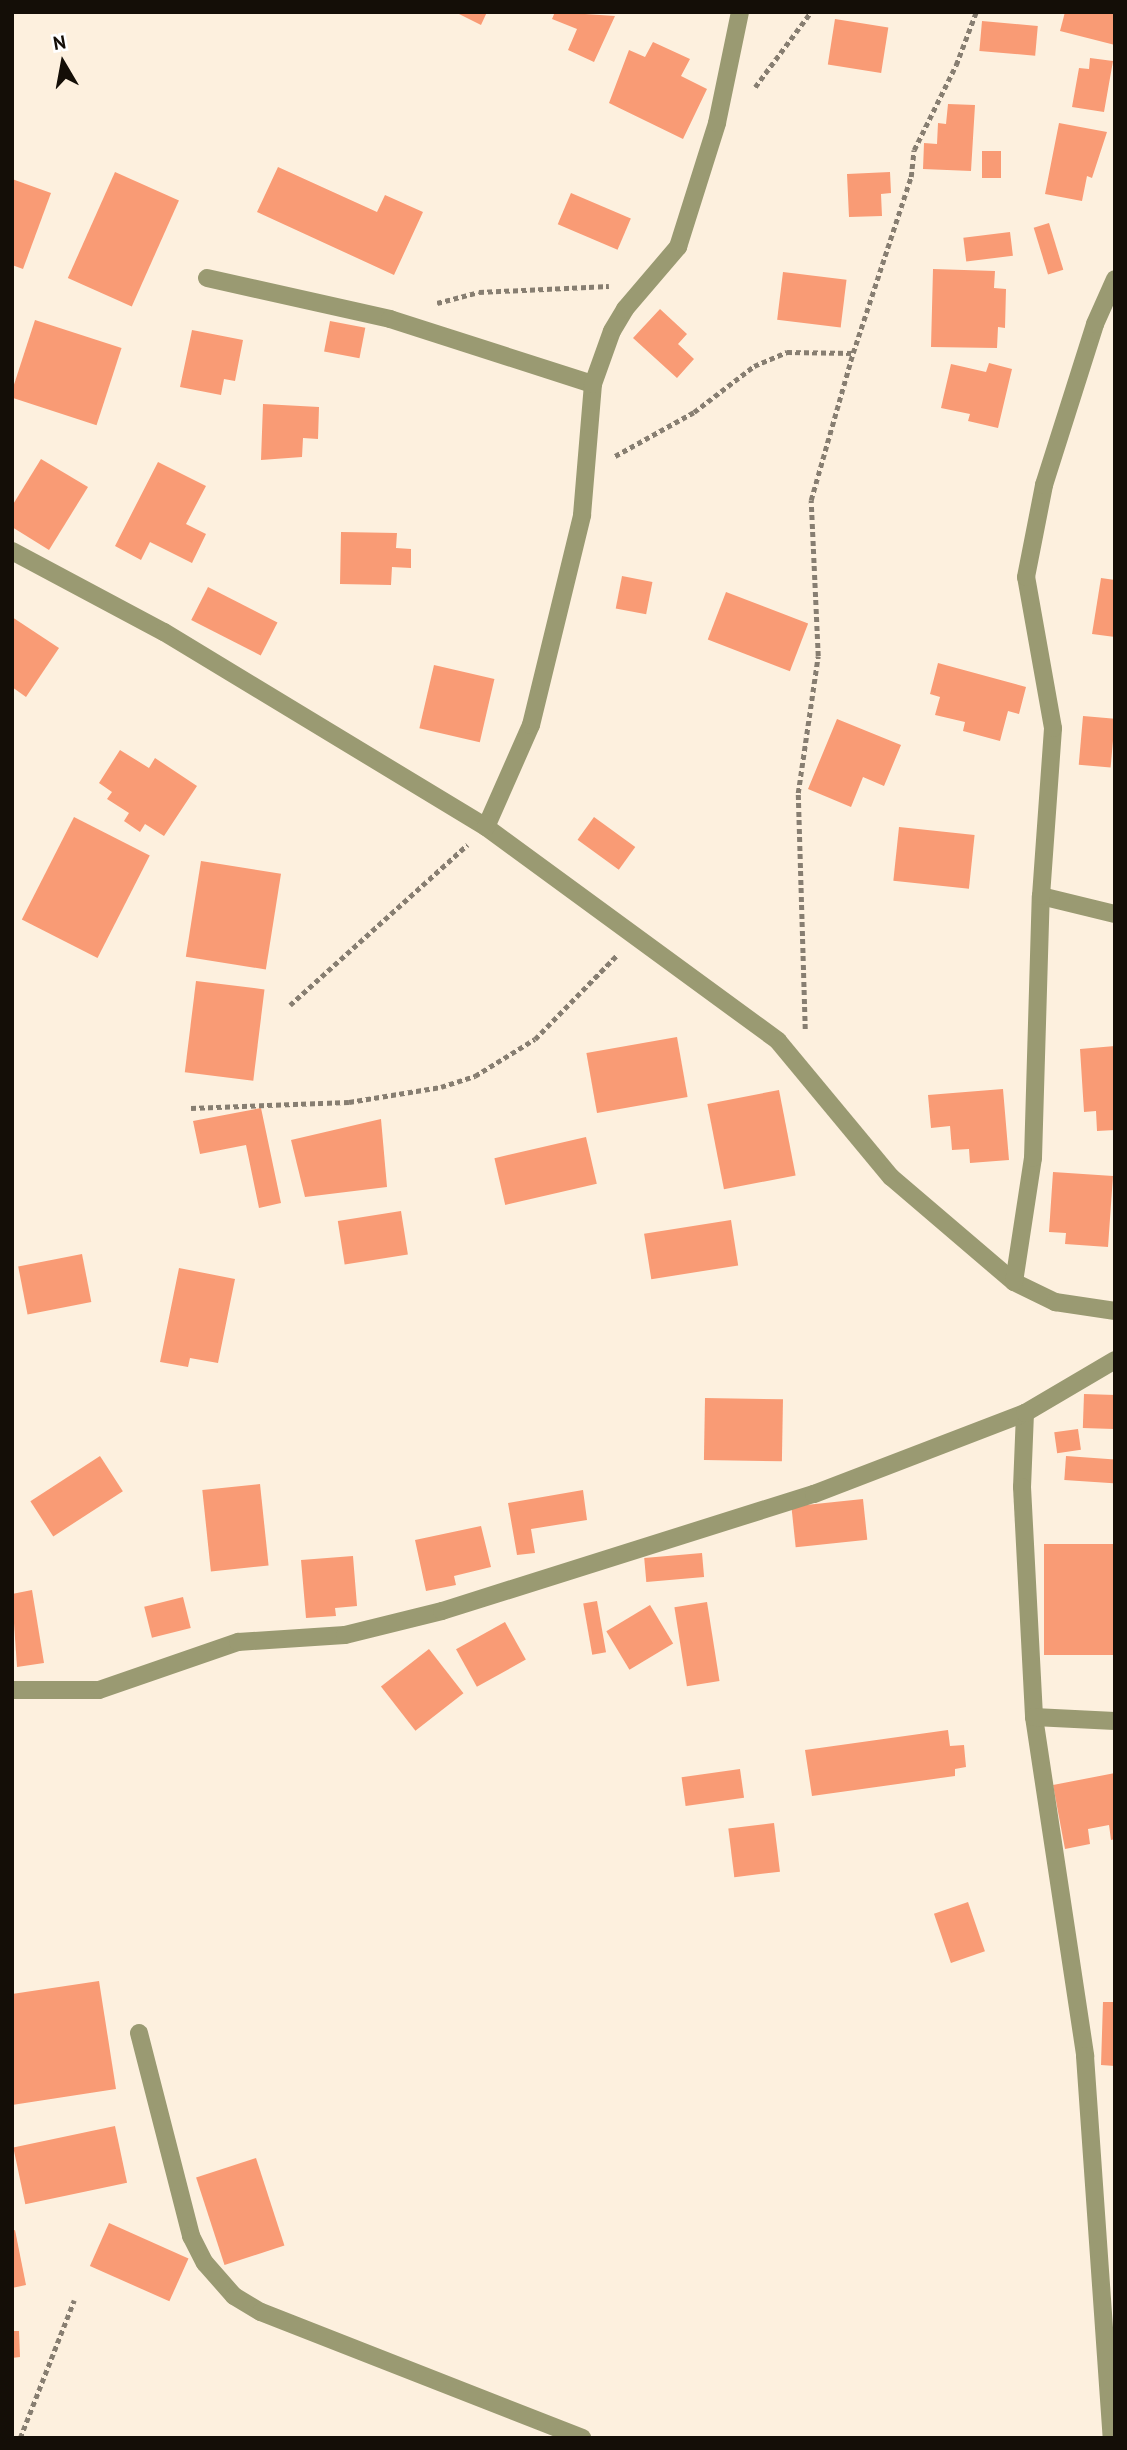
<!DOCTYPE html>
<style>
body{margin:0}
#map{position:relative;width:1127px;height:2450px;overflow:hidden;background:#fdf0de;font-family:"PT Sans",sans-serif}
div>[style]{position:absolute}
.building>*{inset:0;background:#f99b75;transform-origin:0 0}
.path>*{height:4.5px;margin-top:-2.25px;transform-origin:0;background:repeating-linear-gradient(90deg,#877e71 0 5px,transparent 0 8.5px)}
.minor>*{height:18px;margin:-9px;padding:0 9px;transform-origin:9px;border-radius:9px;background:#9a9a72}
span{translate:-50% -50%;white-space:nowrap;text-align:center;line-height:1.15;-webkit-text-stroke:5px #fff;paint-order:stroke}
.frame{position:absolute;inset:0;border:14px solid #140e07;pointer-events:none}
.north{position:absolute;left:28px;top:28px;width:70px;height:70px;-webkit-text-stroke:5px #fff;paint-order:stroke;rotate:350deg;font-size:19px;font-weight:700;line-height:28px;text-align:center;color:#140e07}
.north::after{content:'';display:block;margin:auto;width:24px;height:32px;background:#140e07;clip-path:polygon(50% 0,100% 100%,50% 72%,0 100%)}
</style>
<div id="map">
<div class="building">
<div style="clip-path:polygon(455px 12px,487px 12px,481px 25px)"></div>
<div style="clip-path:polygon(555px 12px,615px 16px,594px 62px,568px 50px,577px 29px,552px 19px)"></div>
<div style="clip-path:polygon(1065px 12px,1115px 12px,1115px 45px,1060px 31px)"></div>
<div style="left:835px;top:19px;width:54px;height:46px;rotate:9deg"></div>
<div style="left:982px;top:21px;width:56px;height:30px;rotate:5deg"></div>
<div style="clip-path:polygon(653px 42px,690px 59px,681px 76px,707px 89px,683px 139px,609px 103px,629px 50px,645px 57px)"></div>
<div style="clip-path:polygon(1090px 58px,1113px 61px,1104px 112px,1072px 107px,1079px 68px,1089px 69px)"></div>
<div style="clip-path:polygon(948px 104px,975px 105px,971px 171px,923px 169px,924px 143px,937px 144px,938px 123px,946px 124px)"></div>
<div style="clip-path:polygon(1059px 123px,1107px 132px,1092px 178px,1087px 176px,1082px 201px,1045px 194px)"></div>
<div style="left:982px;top:151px;width:19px;height:27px"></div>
<div style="clip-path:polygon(278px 167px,377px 212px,385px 195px,423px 212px,394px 275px,257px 212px)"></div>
<div style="left:115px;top:172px;width:70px;height:116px;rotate:24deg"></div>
<div style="clip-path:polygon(890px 172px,891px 193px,881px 194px,882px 216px,849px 217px,847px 174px)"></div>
<div style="clip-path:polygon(12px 179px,51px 193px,23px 269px,12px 265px)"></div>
<div style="left:571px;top:193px;width:65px;height:34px;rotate:23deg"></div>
<div style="left:1049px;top:223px;width:49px;height:16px;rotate:73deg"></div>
<div style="left:1010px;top:232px;width:24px;height:47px;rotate:83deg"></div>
<div style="clip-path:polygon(933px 269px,995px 271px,994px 288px,1006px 289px,1005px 328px,998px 327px,997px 348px,931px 347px)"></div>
<div style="left:783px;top:272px;width:64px;height:48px;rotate:7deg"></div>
<div style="clip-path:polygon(660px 309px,687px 334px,678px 344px,694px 359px,677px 378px,633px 338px)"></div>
<div style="left:35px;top:320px;width:91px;height:81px;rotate:18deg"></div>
<div style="left:330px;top:321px;width:36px;height:31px;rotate:11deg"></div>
<div style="clip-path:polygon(192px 330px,243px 340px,235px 381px,224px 379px,221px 395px,180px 387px)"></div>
<div style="clip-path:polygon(989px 363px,1012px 369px,998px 428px,968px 421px,970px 414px,941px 408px,951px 364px,986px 372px)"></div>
<div style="clip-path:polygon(263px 404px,319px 407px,318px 439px,303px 438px,302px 457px,261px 460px)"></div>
<div style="clip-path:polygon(41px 459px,88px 487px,49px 550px,12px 527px,12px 506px)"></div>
<div style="clip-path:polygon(158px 462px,206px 486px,186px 524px,206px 534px,192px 563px,150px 542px,141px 560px,115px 546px)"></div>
<div style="clip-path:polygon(341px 532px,397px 533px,396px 548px,411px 549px,411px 568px,392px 567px,391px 585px,340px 584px)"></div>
<div style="left:622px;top:576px;width:31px;height:33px;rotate:11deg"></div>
<div style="clip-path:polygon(1101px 578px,1115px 580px,1115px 637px,1092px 634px)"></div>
<div style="left:208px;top:587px;width:78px;height:37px;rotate:27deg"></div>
<div style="left:726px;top:592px;width:88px;height:51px;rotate:21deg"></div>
<div style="clip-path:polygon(12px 617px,59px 648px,26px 697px,12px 687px)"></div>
<div style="clip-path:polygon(938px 663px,1026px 687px,1019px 714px,1008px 711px,1000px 741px,963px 731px,965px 722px,935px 715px,940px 697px,930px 694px)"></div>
<div style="left:434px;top:665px;width:62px;height:65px;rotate:13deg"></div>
<div style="left:1083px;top:716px;width:32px;height:49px;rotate:5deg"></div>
<div style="clip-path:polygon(837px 719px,901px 745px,884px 786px,863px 777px,851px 807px,808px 789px)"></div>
<div style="clip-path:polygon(120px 750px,149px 768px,155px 758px,197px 786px,164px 836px,145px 824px,140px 832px,124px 821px,129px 813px,107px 799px,112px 792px,99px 783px)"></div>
<div style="left:74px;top:817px;width:85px;height:115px;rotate:27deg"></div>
<div style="left:594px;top:817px;width:51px;height:28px;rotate:36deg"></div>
<div style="left:899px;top:827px;width:76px;height:54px;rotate:6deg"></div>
<div style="left:201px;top:861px;width:81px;height:97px;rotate:9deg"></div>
<div style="left:196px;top:981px;width:69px;height:92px;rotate:7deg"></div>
<div style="left:677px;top:1037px;width:61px;height:92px;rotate:80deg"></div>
<div style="clip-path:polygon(1115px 1046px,1115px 1130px,1097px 1131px,1096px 1111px,1084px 1112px,1080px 1049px)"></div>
<div style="clip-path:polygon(1003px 1089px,1009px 1160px,970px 1163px,969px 1149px,952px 1150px,950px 1126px,931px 1128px,928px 1095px)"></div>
<div style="left:779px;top:1090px;width:87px;height:73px;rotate:79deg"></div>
<div style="clip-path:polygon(261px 1108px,281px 1203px,259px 1208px,246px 1145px,200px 1154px,193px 1121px)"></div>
<div style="clip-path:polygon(381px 1119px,387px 1187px,305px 1197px,291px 1140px)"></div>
<div style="left:586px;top:1137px;width:48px;height:94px;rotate:77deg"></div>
<div style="clip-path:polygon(1053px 1172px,1113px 1176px,1108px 1247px,1065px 1244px,1066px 1233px,1049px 1232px)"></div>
<div style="left:401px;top:1211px;width:44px;height:64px;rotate:81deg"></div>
<div style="left:731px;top:1220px;width:46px;height:88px;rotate:81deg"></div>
<div style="left:82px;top:1254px;width:49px;height:65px;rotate:79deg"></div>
<div style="clip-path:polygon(179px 1268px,235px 1279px,218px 1363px,190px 1358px,188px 1367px,160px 1362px)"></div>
<div style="left:1084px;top:1394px;width:31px;height:34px;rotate:2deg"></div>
<div style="left:705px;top:1398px;width:78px;height:62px;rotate:1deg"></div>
<div style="left:1078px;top:1429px;width:21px;height:24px;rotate:82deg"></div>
<div style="left:100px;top:1456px;width:42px;height:83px;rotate:57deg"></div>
<div style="left:1066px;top:1456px;width:49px;height:24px;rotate:4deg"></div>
<div style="left:260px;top:1484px;width:82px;height:58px;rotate:84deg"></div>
<div style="clip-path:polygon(583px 1490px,587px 1520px,531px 1529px,535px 1553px,517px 1555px,508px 1503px)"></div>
<div style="left:863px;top:1499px;width:41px;height:72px;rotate:84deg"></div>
<div style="clip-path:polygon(481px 1526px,491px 1567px,454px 1576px,456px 1585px,426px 1591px,415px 1540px)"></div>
<div style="left:1044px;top:1544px;width:71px;height:111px"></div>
<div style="left:702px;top:1553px;width:24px;height:58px;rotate:85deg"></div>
<div style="clip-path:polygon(353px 1556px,357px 1606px,335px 1608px,336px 1616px,306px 1618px,301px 1560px)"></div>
<div style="clip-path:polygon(32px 1590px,44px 1663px,17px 1667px,12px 1594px)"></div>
<div style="left:183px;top:1597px;width:32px;height:40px;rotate:76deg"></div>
<div style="left:597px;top:1601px;width:52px;height:14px;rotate:80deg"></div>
<div style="left:707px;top:1602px;width:80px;height:33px;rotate:81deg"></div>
<div style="left:650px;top:1605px;width:45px;height:51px;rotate:59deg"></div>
<div style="left:505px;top:1622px;width:43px;height:56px;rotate:61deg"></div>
<div style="left:429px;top:1649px;width:56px;height:61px;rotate:52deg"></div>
<div style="clip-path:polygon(948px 1730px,950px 1746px,964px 1745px,966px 1767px,955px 1769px,955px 1776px,812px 1796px,805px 1750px)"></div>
<div style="left:740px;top:1769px;width:29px;height:59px;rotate:82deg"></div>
<div style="clip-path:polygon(1115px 1773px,1115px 1839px,1111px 1840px,1109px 1825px,1088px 1829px,1090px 1844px,1065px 1849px,1053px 1785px)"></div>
<div style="left:774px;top:1823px;width:49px;height:46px;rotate:83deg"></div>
<div style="left:968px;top:1902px;width:52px;height:36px;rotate:71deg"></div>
<div style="clip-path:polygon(99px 1981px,116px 2089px,12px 2105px,12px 1994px)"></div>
<div style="clip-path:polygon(1103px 2002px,1115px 2002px,1115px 2066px,1101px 2065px)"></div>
<div style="left:115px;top:2126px;width:58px;height:104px;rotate:78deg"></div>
<div style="left:256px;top:2158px;width:92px;height:63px;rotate:72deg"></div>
<div style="left:109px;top:2223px;width:87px;height:47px;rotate:24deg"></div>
<div style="clip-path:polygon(15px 2230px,26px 2285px,12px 2288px,12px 2231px)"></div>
<div style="clip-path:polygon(12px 2331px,19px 2331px,20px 2357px,12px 2358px)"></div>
</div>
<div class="path">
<div style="left:755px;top:87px;width:94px;rotate:-53.3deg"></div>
<div style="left:437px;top:303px;width:43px;rotate:-14.7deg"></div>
<div style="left:479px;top:292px;width:130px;rotate:-2.6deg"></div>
<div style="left:615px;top:456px;width:90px;rotate:-29.1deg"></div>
<div style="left:694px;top:412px;width:76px;rotate:-37.5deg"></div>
<div style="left:754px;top:366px;width:36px;rotate:-23deg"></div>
<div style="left:787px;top:352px;width:66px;rotate:0.9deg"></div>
<div style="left:290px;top:1005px;width:239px;rotate:-42.1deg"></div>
<div style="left:805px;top:1029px;width:236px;rotate:-91.7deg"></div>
<div style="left:798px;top:793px;width:138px;rotate:-81.7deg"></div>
<div style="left:818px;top:656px;width:156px;rotate:-92.6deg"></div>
<div style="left:811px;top:500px;width:153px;rotate:-74.1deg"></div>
<div style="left:853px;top:353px;width:185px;rotate:-71.8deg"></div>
<div style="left:911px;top:177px;width:27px;rotate:-84deg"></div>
<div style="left:914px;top:150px;width:95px;rotate:-63.7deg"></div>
<div style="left:956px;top:65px;width:57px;rotate:-69.3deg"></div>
<div style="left:191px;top:1108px;width:158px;rotate:-2.2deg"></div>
<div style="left:349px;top:1102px;width:93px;rotate:-9.3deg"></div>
<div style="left:441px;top:1087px;width:36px;rotate:-18deg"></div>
<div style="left:475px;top:1076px;width:70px;rotate:-31.7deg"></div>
<div style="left:535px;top:1039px;width:117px;rotate:-45.7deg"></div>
<div style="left:20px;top:2438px;width:148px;rotate:-68.6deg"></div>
</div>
<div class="minor">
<div style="left:207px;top:278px;width:188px;rotate:12.6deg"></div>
<div style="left:390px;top:319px;width:213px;rotate:17.8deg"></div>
<div style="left:12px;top:551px;width:172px;rotate:28.1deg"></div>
<div style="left:164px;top:632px;width:376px;rotate:31.2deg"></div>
<div style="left:486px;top:827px;width:362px;rotate:36.2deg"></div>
<div style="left:778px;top:1041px;width:177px;rotate:50.3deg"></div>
<div style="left:891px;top:1177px;width:162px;rotate:40.5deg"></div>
<div style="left:1014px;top:1282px;width:46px;rotate:26deg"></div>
<div style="left:1055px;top:1302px;width:61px;rotate:8.5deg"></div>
<div style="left:486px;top:827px;width:111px;rotate:-66.2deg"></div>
<div style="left:531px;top:725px;width:216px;rotate:-76.3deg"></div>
<div style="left:582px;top:515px;width:131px;rotate:-85.2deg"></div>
<div style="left:593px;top:384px;width:56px;rotate:-70.3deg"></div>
<div style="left:612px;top:331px;width:26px;rotate:-59deg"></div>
<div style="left:625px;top:309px;width:82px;rotate:-49.5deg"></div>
<div style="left:678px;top:247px;width:130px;rotate:-72.5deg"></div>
<div style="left:717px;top:123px;width:113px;rotate:-78.3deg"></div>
<div style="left:1041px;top:896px;width:76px;rotate:13.7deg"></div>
<div style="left:1014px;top:1282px;width:125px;rotate:-81.3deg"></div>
<div style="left:1033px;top:1158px;width:262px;rotate:-88.3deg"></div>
<div style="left:1041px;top:896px;width:168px;rotate:-85.9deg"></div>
<div style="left:1053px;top:728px;width:153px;rotate:-100.1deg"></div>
<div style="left:1026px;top:577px;width:94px;rotate:-78.9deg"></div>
<div style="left:1044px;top:485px;width:169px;rotate:-72.4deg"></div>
<div style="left:1095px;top:324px;width:49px;rotate:-66deg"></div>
<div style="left:1025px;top:1413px;width:74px;rotate:92.3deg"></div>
<div style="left:1022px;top:1487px;width:230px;rotate:87deg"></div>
<div style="left:1034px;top:1717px;width:343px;rotate:81.4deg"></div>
<div style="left:1085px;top:2056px;width:383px;rotate:86deg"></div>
<div style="left:12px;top:1690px;width:87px"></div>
<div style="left:99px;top:1690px;width:147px;rotate:-19.1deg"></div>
<div style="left:238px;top:1642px;width:107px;rotate:-3.7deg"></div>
<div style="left:345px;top:1635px;width:100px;rotate:-13.9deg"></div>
<div style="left:442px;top:1611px;width:390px;rotate:-17.5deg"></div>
<div style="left:814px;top:1494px;width:226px;rotate:-21deg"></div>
<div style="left:1025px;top:1413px;width:104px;rotate:-30.5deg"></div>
<div style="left:1034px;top:1717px;width:81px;rotate:2.8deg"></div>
<div style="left:139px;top:2033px;width:210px;rotate:75.6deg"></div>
<div style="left:191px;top:2236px;width:30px;rotate:63deg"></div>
<div style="left:205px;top:2263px;width:44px;rotate:48.7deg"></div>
<div style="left:234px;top:2296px;width:31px;rotate:31deg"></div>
<div style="left:261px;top:2312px;width:345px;rotate:21.4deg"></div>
</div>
<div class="frame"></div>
<div class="north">N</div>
</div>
